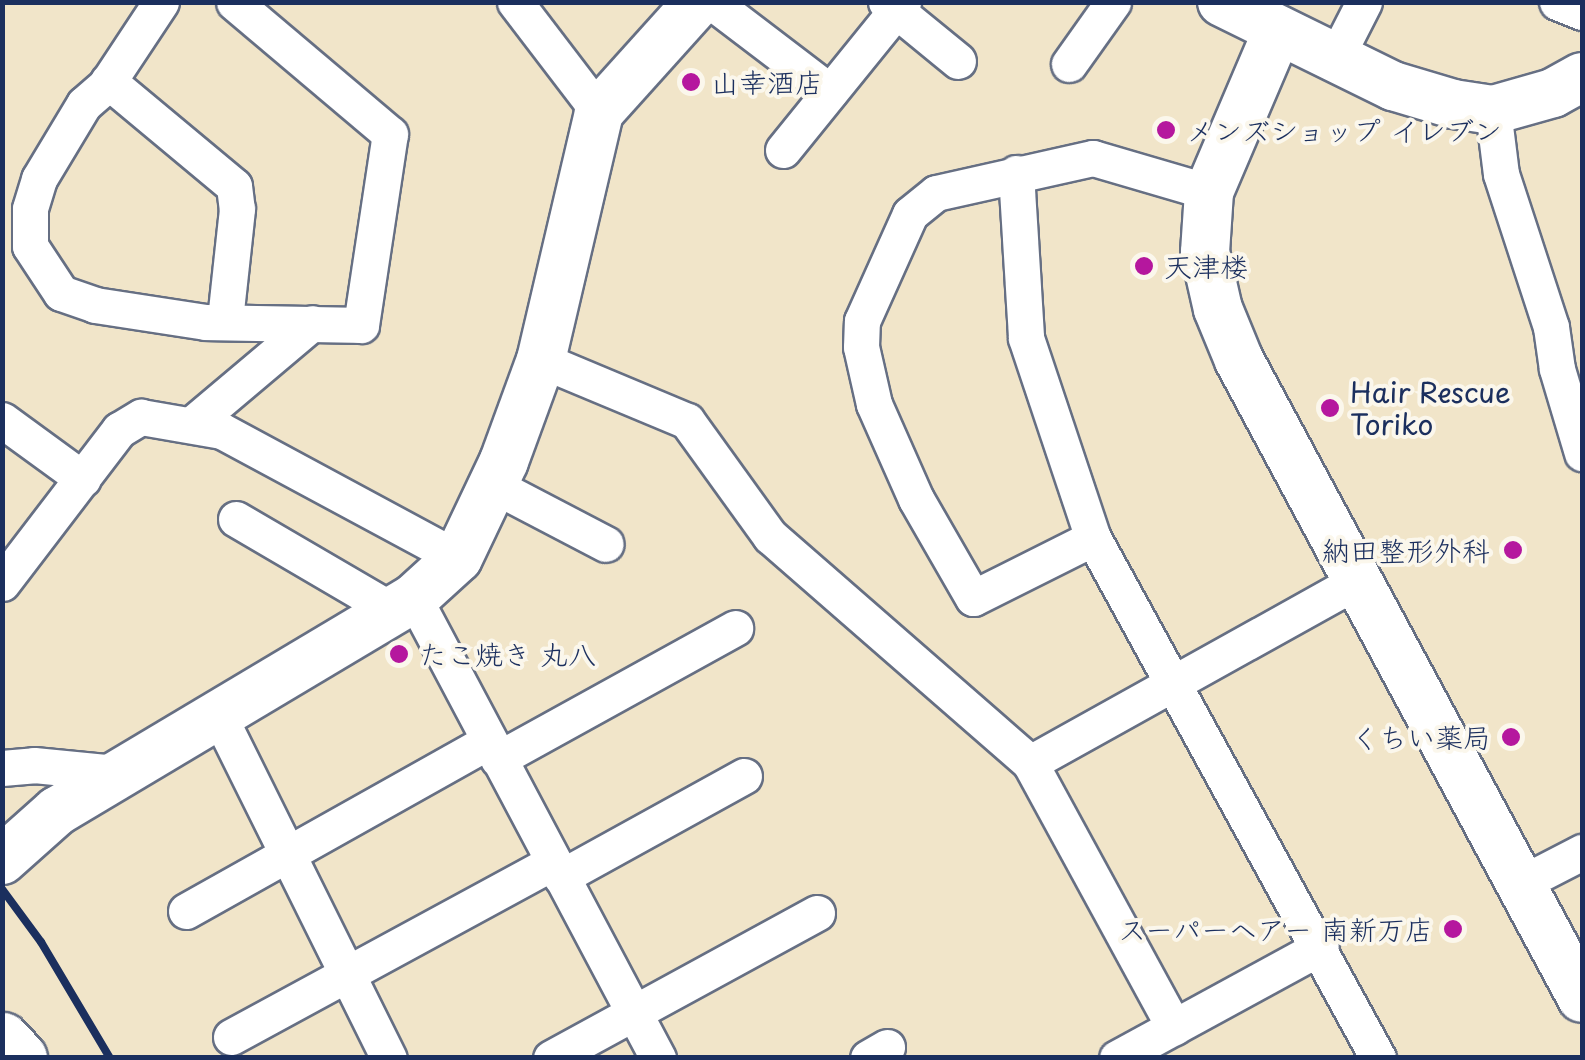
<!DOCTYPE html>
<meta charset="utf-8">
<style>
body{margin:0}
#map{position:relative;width:1585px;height:1060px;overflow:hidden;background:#f1e5c9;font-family:"Playpen Sans","Klee One",sans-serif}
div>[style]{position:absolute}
.roads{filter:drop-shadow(2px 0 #666f83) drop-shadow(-2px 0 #666f83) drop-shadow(0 2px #666f83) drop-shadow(0 -2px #666f83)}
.street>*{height:35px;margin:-17.5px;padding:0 17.5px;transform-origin:17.5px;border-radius:17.5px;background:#fff}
.secondary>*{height:48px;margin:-24px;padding:0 24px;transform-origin:24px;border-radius:24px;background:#fff}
.primary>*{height:55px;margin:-27.5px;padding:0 27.5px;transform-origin:27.5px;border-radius:27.5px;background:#fff}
.rail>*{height:8px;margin:-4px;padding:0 4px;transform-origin:4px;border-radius:4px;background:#1b2f5e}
.dots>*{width:28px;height:28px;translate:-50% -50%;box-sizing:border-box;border:5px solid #fbf7ec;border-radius:50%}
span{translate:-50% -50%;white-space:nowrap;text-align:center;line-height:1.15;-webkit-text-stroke:8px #fbf7ec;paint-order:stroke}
.poi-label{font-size:28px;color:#1b2f5e}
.left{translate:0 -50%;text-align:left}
.right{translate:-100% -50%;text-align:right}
.frame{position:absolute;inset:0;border:5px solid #1b2f5e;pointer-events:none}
</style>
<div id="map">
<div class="roads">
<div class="street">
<div style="left:161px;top:2px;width:100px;rotate:123.5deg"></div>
<div style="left:106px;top:85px;width:29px;rotate:139deg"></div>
<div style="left:84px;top:104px;width:87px;rotate:121deg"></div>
<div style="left:39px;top:179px;width:31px;rotate:107deg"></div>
<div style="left:30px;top:209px;width:37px;rotate:90deg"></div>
<div style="left:30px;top:246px;width:56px;rotate:56.6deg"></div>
<div style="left:61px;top:293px;width:36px;rotate:19deg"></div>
<div style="left:95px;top:305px;width:112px;rotate:8.7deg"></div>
<div style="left:206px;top:322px;width:155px;rotate:1.1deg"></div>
<div style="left:361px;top:325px;width:193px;rotate:-81.4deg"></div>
<div style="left:390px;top:134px;width:204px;rotate:-139.8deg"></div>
<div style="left:515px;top:2px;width:138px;rotate:52.6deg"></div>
<div style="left:712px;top:2px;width:148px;rotate:37.3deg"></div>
<div style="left:886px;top:2px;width:93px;rotate:39.3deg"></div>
<div style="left:1557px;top:2px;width:27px;rotate:22deg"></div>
<div style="left:1335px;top:59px;width:64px;rotate:-63deg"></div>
<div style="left:1069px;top:64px;width:76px;rotate:-54.6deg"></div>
<div style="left:108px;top:81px;width:164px;rotate:39.8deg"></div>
<div style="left:234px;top:186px;width:23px;rotate:83deg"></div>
<div style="left:237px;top:209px;width:111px;rotate:96.2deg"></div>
<div style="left:1493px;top:110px;width:64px;rotate:82.9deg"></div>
<div style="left:1501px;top:174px;width:161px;rotate:71.9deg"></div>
<div style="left:1551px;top:327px;width:42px;rotate:81.9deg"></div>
<div style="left:1557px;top:369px;width:88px;rotate:73.4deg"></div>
<div style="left:783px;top:150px;width:191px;rotate:-51deg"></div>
<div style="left:1016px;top:173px;width:165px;rotate:86.5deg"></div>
<div style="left:1026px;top:338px;width:211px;rotate:71.5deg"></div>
<div style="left:1093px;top:538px;width:593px;rotate:61.27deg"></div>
<div style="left:541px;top:360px;width:158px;rotate:22.7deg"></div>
<div style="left:687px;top:421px;width:142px;rotate:54.2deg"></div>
<div style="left:770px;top:536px;width:345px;rotate:41.1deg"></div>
<div style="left:1030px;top:763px;width:374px;rotate:-29.1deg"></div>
<div style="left:2px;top:420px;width:100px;rotate:36.1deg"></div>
<div style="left:191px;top:425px;width:158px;rotate:-40.1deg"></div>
<div style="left:493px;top:485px;width:127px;rotate:27.6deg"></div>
<div style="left:236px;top:519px;width:181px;rotate:30.3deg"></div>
<div style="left:1093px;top:538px;width:134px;rotate:153.4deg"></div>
<div style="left:973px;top:598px;width:114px;rotate:-119.9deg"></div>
<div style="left:916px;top:499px;width:104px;rotate:-113.9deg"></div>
<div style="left:874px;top:404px;width:58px;rotate:-102.8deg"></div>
<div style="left:861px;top:347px;width:26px;rotate:-88deg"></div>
<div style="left:862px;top:321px;width:117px;rotate:-65.8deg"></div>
<div style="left:910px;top:214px;width:33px;rotate:-39deg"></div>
<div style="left:936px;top:193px;width:161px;rotate:-12.6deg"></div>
<div style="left:1093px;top:158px;width:121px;rotate:16.3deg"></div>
<div style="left:2px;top:583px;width:193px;rotate:-52.6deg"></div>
<div style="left:119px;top:430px;width:26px;rotate:-31deg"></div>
<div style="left:141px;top:417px;width:82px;rotate:9.8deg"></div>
<div style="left:222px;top:431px;width:268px;rotate:28.3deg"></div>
<div style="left:414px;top:598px;width:521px;rotate:62.06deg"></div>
<div style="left:219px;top:716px;width:382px;rotate:63.6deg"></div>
<div style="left:498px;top:759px;width:271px;rotate:-28.9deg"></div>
<div style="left:1030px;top:763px;width:301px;rotate:61.4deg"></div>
<div style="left:2px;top:768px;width:32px;rotate:-5deg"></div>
<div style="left:34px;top:765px;width:82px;rotate:5.6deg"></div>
<div style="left:561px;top:877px;width:209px;rotate:-28.9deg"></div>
<div style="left:1520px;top:884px;width:70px;rotate:-27.3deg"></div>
<div style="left:186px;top:911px;width:347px;rotate:-29.3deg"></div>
<div style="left:231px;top:1037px;width:366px;rotate:-28.5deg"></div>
<div style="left:551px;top:1058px;width:303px;rotate:-28.6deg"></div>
<div style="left:868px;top:1058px;width:22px;rotate:-30deg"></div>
<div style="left:1117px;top:1058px;width:232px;rotate:-28.6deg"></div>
</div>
<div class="secondary">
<div style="left:1222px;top:2px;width:191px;rotate:26.2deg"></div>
<div style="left:1393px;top:86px;width:63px;rotate:16.7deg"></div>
<div style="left:1453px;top:104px;width:40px;rotate:8.5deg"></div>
<div style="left:1493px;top:110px;width:62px;rotate:-15.8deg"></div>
<div style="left:1553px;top:93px;width:33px;rotate:-29deg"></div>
<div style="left:1278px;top:30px;width:176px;rotate:113.1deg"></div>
<div style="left:1209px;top:192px;width:60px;rotate:93.8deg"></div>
<div style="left:1205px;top:252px;width:58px;rotate:77.2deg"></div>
<div style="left:1218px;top:309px;width:55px;rotate:67.6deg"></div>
<div style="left:1239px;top:360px;width:724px;rotate:61.74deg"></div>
<div style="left:2px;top:860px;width:74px;rotate:-41.7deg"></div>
<div style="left:57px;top:811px;width:416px;rotate:-30.8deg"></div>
<div style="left:414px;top:598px;width:59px;rotate:-42.3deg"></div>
<div style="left:458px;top:558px;width:107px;rotate:-64.6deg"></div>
<div style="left:504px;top:461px;width:108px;rotate:-69.9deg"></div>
<div style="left:541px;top:360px;width:255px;rotate:-76.8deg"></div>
<div style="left:599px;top:112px;width:148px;rotate:-48deg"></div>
</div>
<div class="primary">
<div style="left:2px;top:1040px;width:25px;rotate:47deg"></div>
</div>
</div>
<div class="rail">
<div style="left:2px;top:889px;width:66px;rotate:53.7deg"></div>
<div style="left:41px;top:942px;width:135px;rotate:59.3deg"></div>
</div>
<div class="dots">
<div style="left:691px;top:82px;background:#b5179e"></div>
<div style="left:1166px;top:130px;background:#b5179e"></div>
<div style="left:1144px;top:266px;background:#b5179e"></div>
<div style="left:1330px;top:408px;background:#b5179e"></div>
<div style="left:1513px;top:550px;background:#b5179e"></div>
<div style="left:399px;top:654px;background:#b5179e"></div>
<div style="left:1511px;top:737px;background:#b5179e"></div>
<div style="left:1453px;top:929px;background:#b5179e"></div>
</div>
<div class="poi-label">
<span class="left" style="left:711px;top:82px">山幸酒店</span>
<span class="left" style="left:1186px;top:130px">メンズショップ イレブン</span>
<span class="left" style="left:1164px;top:266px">天津楼</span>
<span class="left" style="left:1350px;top:408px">Hair Rescue<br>Toriko</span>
<span class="right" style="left:1490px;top:550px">納田整形外科</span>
<span class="left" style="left:419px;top:654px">たこ焼き 丸八</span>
<span class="right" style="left:1491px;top:737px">くちい薬局</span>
<span class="right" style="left:1433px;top:929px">スーパーヘアー 南新万店</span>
</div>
<div class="frame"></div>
</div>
